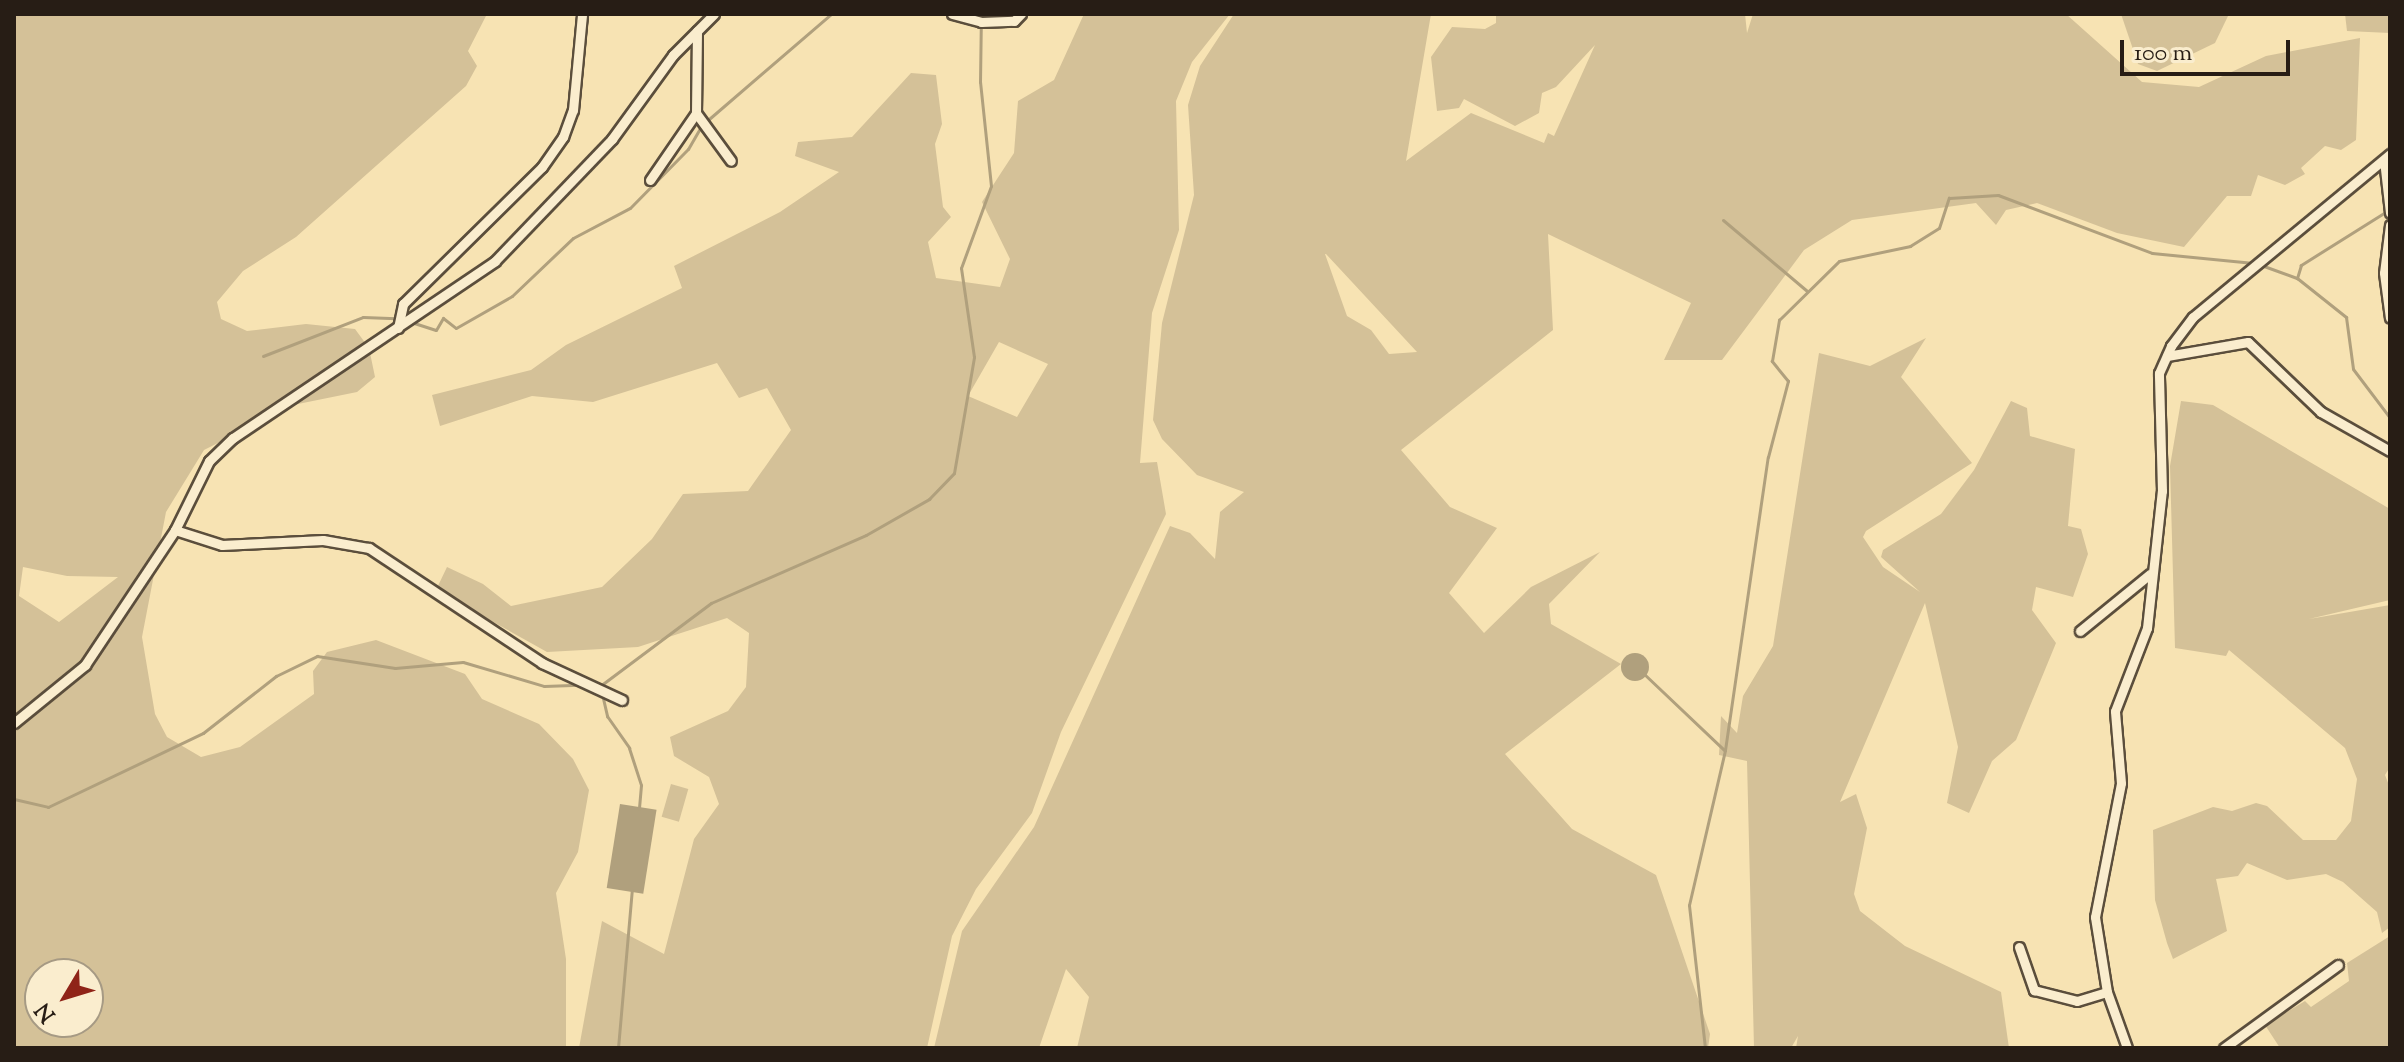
<!DOCTYPE html>
<style>
body{margin:0}
#map{position:relative;width:2404px;height:1062px;overflow:hidden;background:#f7e3b3;font-family:"Sorts Mill Goudy",serif}
div>[style]{position:absolute}
.green>*{inset:0;background:#d4c198;transform-origin:0 0}
.water>*{inset:0;background:#b0a07d;transform-origin:0 0}
.round{border-radius:50%}
.stream>*{height:3px;margin:-1.5px;padding:0 1.5px;transform-origin:1.5px;border-radius:1.5px;background:#b0a07d}
.roads{filter:drop-shadow(2px 0 #5b4e3c) drop-shadow(-2px 0 #5b4e3c) drop-shadow(0 2px #5b4e3c) drop-shadow(0 -2px #5b4e3c)}
.minor>*{height:9px;margin:-4.5px;padding:0 4.5px;transform-origin:4.5px;border-radius:4.5px;background:#faedce}
span{translate:-50% -50%;white-space:nowrap;text-align:center;line-height:1.15;-webkit-text-stroke:8px #faedce;paint-order:stroke}
.frame{position:absolute;inset:0;border:16px solid #271d15;pointer-events:none}
.north{position:absolute;left:24px;top:958px;width:80px;height:80px;box-sizing:border-box;background:#faedce;border:2px solid #a69a84;border-radius:50%;rotate:232deg;font-size:22px;font-weight:700;line-height:32px;text-align:center;color:#271d15}
.north::after{content:'';display:block;margin:auto;width:28px;height:36px;background:#8f2418;clip-path:polygon(50% 0,100% 100%,50% 72%,0 100%)}
.scale{position:absolute;left:2120px;top:40px;width:170px;height:36px;box-sizing:border-box;border:4px solid #271d15;border-top:0;padding-left:10px;font-size:24px;line-height:28px;white-space:nowrap;color:#271d15;-webkit-text-stroke:6px #faedce;paint-order:stroke}
</style>
<div id="map">
<div class="green">
<div style="clip-path:polygon(evenodd,14px 14px,487px 14px,468px 51px,477px 66px,466px 86px,296px 237px,243px 271px,217px 302px,221px 319px,247px 331px,306px 324px,355px 329px,369px 348px,375px 377px,357px 392px,293px 405px,204px 450px,166px 512px,142px 637px,155px 714px,167px 737px,201px 757px,240px 747px,314px 694px,313px 671px,327px 652px,376px 640px,465px 674px,482px 699px,539px 724px,573px 759px,589px 790px,578px 852px,556px 893px,566px 959px,566px 1048px,14px 1048px,14px 14px,23px 567px,67px 576px,118px 577px,59px 622px,19px 596px,23px 567px,14px 14px,40px 974px,88px 974px,88px 1022px,40px 1022px,40px 974px)"></div>
<div style="clip-path:polygon(evenodd,1084px 14px,1230px 14px,1192px 62px,1176px 101px,1179px 230px,1152px 313px,1140px 463px,1157px 462px,1166px 514px,1061px 732px,1032px 813px,976px 889px,952px 936px,927px 1048px,579px 1048px,602px 921px,664px 954px,694px 839px,719px 804px,709px 777px,674px 756px,670px 737px,728px 711px,746px 687px,749px 633px,727px 618px,638px 647px,547px 652px,436px 590px,447px 567px,483px 584px,511px 606px,602px 587px,652px 539px,683px 494px,748px 491px,791px 430px,767px 388px,739px 398px,717px 363px,593px 402px,532px 396px,440px 426px,432px 395px,531px 370px,566px 345px,682px 288px,674px 266px,780px 212px,839px 172px,795px 156px,798px 142px,852px 137px,911px 73px,936px 75px,942px 124px,935px 144px,943px 207px,951px 217px,928px 242px,936px 278px,1000px 287px,1010px 259px,982px 202px,1014px 153px,1018px 101px,1054px 80px,1084px 14px,999px 342px,1048px 364px,1017px 417px,968px 396px,999px 342px)"></div>
<div style="clip-path:polygon(evenodd,1234px 14px,1431px 14px,1406px 161px,1471px 113px,1544px 143px,1548px 133px,1554px 136px,1595px 45px,1556px 87px,1542px 93px,1539px 113px,1515px 126px,1464px 99px,1459px 108px,1437px 111px,1431px 57px,1452px 27px,1485px 29px,1496px 23px,1496px 14px,1745px 14px,1747px 33px,1753px 14px,2066px 14px,2142px 82px,2199px 87px,2266px 56px,2360px 38px,2356px 140px,2341px 150px,2325px 146px,2301px 168px,2305px 174px,2285px 185px,2258px 175px,2251px 196px,2227px 196px,2184px 247px,2117px 233px,2037px 203px,2006px 210px,1996px 225px,1976px 203px,1852px 220px,1804px 250px,1722px 360px,1664px 360px,1691px 303px,1548px 234px,1553px 330px,1401px 450px,1450px 507px,1497px 528px,1449px 593px,1484px 633px,1531px 587px,1600px 552px,1549px 604px,1551px 624px,1621px 664px,1505px 754px,1572px 829px,1656px 875px,1710px 1034px,1708px 1048px,1077px 1048px,1089px 997px,1066px 969px,1039px 1048px,934px 1048px,962px 931px,1034px 827px,1170px 526px,1190px 533px,1215px 559px,1220px 512px,1244px 492px,1197px 475px,1162px 439px,1153px 420px,1162px 323px,1194px 195px,1188px 105px,1200px 66px,1234px 14px,1325px 254px,1326px 254px,1417px 352px,1389px 354px,1371px 330px,1347px 316px,1325px 254px)"></div>
<div style="clip-path:polygon(2121px 14px,2229px 14px,2215px 43px,2157px 71px,2138px 64px)"></div>
<div style="clip-path:polygon(2345px 14px,2390px 14px,2390px 33px,2347px 31px)"></div>
<div style="clip-path:polygon(1926px 338px,1901px 377px,1972px 463px,1866px 531px,1863px 537px,1883px 567px,1920px 592px,1881px 557px,1883px 550px,1941px 514px,1974px 470px,2011px 401px,2027px 408px,2030px 436px,2075px 449px,2068px 526px,2081px 529px,2088px 554px,2073px 597px,2036px 587px,2032px 610px,2056px 643px,2016px 740px,1992px 761px,1969px 813px,1947px 803px,1958px 747px,1925px 603px,1840px 802px,1856px 794px,1867px 828px,1854px 894px,1860px 911px,1905px 946px,2001px 992px,2009px 1048px,1796px 1048px,1798px 1036px,1791px 1048px,1754px 1048px,1747px 761px,1719px 755px,1721px 716px,1737px 733px,1743px 696px,1773px 646px,1819px 353px,1870px 366px)"></div>
<div style="clip-path:polygon(2181px 401px,2213px 405px,2390px 509px,2390px 600px,2309px 619px,2390px 605px,2390px 767px,2385px 775px,2390px 788px,2390px 927px,2382px 933px,2377px 912px,2343px 882px,2326px 874px,2287px 880px,2247px 863px,2238px 876px,2216px 879px,2227px 931px,2173px 959px,2167px 943px,2155px 900px,2153px 830px,2213px 807px,2232px 811px,2256px 803px,2267px 806px,2303px 840px,2336px 840px,2351px 821px,2357px 779px,2345px 748px,2229px 650px,2226px 656px,2175px 648px,2170px 466px)"></div>
<div style="left:671px;top:784px;width:18px;height:34px;rotate:16deg"></div>
<div style="clip-path:polygon(2390px 936px,2390px 1048px,2280px 1048px,2265px 1025px,2305px 1001px,2311px 1007px,2349px 981px,2347px 963px)"></div>
</div>
<div class="water">
<div class="round" style="left:1621px;top:653px;width:28px;height:28px"></div>
<div style="left:620px;top:804px;width:37px;height:85px;rotate:9deg"></div>
</div>
<div class="stream">
<div style="left:2387px;top:211px;width:102px;rotate:147.9deg"></div>
<div style="left:2301px;top:265px;width:14px;rotate:107deg"></div>
<div style="left:2297px;top:278px;width:63px;rotate:38.5deg"></div>
<div style="left:2346px;top:317px;width:52px;rotate:82.3deg"></div>
<div style="left:2353px;top:369px;width:61px;rotate:52.9deg"></div>
<div style="left:1723px;top:220px;width:110px;rotate:40.2deg"></div>
<div style="left:2261px;top:265px;width:38px;rotate:20deg"></div>
<div style="left:411px;top:322px;width:26px;rotate:18deg"></div>
<div style="left:436px;top:330px;width:14px;rotate:-60deg"></div>
<div style="left:443px;top:318px;width:16px;rotate:38deg"></div>
<div style="left:456px;top:328px;width:64px;rotate:-29.7deg"></div>
<div style="left:512px;top:296px;width:84px;rotate:-43.6deg"></div>
<div style="left:573px;top:238px;width:64px;rotate:-27.8deg"></div>
<div style="left:630px;top:208px;width:83px;rotate:-45.5deg"></div>
<div style="left:688px;top:149px;width:28px;rotate:-60deg"></div>
<div style="left:702px;top:125px;width:170px;rotate:-40.7deg"></div>
<div style="left:263px;top:356px;width:107px;rotate:-21.3deg"></div>
<div style="left:363px;top:317px;width:33px;rotate:2deg"></div>
<div style="left:1643px;top:673px;width:112px;rotate:43.5deg"></div>
<div style="left:600px;top:686px;width:139px;rotate:-36.8deg"></div>
<div style="left:711px;top:603px;width:169px;rotate:-23.7deg"></div>
<div style="left:866px;top:535px;width:73px;rotate:-29.7deg"></div>
<div style="left:929px;top:499px;width:36px;rotate:-46deg"></div>
<div style="left:954px;top:473px;width:118px;rotate:-80.2deg"></div>
<div style="left:974px;top:357px;width:90px;rotate:-98.3deg"></div>
<div style="left:961px;top:268px;width:87px;rotate:-69.9deg"></div>
<div style="left:991px;top:186px;width:105px;rotate:-96deg"></div>
<div style="left:980px;top:82px;width:68px;rotate:-89.2deg"></div>
<div style="left:602px;top:694px;width:23px;rotate:77deg"></div>
<div style="left:607px;top:716px;width:39px;rotate:55deg"></div>
<div style="left:629px;top:748px;width:39px;rotate:72deg"></div>
<div style="left:641px;top:785px;width:24px;rotate:95deg"></div>
<div style="left:14px;top:799px;width:35px;rotate:13deg"></div>
<div style="left:48px;top:807px;width:172px;rotate:-25.5deg"></div>
<div style="left:203px;top:733px;width:93px;rotate:-38deg"></div>
<div style="left:276px;top:676px;width:46px;rotate:-26deg"></div>
<div style="left:317px;top:656px;width:79px;rotate:8.7deg"></div>
<div style="left:395px;top:668px;width:68px;rotate:-5deg"></div>
<div style="left:463px;top:662px;width:84px;rotate:16.5deg"></div>
<div style="left:544px;top:686px;width:35px;rotate:-2deg"></div>
<div style="left:618px;top:1048px;width:161px;rotate:-85deg"></div>
<div style="left:1705px;top:1048px;width:144px;rotate:-96.4deg"></div>
<div style="left:1689px;top:905px;width:159px;rotate:-76.9deg"></div>
<div style="left:1725px;top:750px;width:296px;rotate:-81.7deg"></div>
<div style="left:1768px;top:457px;width:79px;rotate:-75.3deg"></div>
<div style="left:1788px;top:381px;width:26px;rotate:-129deg"></div>
<div style="left:1772px;top:361px;width:42px;rotate:-80.3deg"></div>
<div style="left:1779px;top:320px;width:84px;rotate:-44.5deg"></div>
<div style="left:1839px;top:261px;width:73px;rotate:-11.9deg"></div>
<div style="left:1910px;top:246px;width:34px;rotate:-32deg"></div>
<div style="left:1939px;top:228px;width:32px;rotate:-72deg"></div>
<div style="left:1949px;top:198px;width:49px;rotate:-3.5deg"></div>
<div style="left:1998px;top:195px;width:165px;rotate:20.6deg"></div>
<div style="left:2152px;top:253px;width:102px;rotate:5.6deg"></div>
</div>
<div class="roads">
<div class="minor">
<div style="left:952px;top:14px;width:30px;rotate:15deg"></div>
<div style="left:981px;top:22px;width:33px;rotate:-2deg"></div>
<div style="left:1014px;top:21px;width:10px;rotate:-45deg"></div>
<div style="left:697px;top:31px;width:82px;rotate:90.7deg"></div>
<div style="left:696px;top:113px;width:59px;rotate:53.9deg"></div>
<div style="left:2384px;top:160px;width:53px;rotate:83.5deg"></div>
<div style="left:650px;top:180px;width:81px;rotate:-55.5deg"></div>
<div style="left:2390px;top:225px;width:48px;rotate:97.1deg"></div>
<div style="left:2384px;top:273px;width:45px;rotate:82.4deg"></div>
<div style="left:398px;top:328px;width:25px;rotate:-78deg"></div>
<div style="left:403px;top:304px;width:195px;rotate:-44.6deg"></div>
<div style="left:542px;top:167px;width:37px;rotate:-55deg"></div>
<div style="left:563px;top:137px;width:29px;rotate:-70deg"></div>
<div style="left:573px;top:110px;width:96px;rotate:-84.6deg"></div>
<div style="left:2167px;top:356px;width:82px;rotate:-9.8deg"></div>
<div style="left:2248px;top:342px;width:101px;rotate:43.8deg"></div>
<div style="left:2321px;top:412px;width:79px;rotate:29.5deg"></div>
<div style="left:175px;top:530px;width:49px;rotate:17.7deg"></div>
<div style="left:222px;top:545px;width:101px;rotate:-2.8deg"></div>
<div style="left:323px;top:540px;width:47px;rotate:9.9deg"></div>
<div style="left:369px;top:548px;width:208px;rotate:33.6deg"></div>
<div style="left:542px;top:663px;width:88px;rotate:24.8deg"></div>
<div style="left:2080px;top:631px;width:90px;rotate:-39.2deg"></div>
<div style="left:14px;top:723px;width:92px;rotate:-39.2deg"></div>
<div style="left:85px;top:665px;width:162px;rotate:-56.3deg"></div>
<div style="left:175px;top:530px;width:77px;rotate:-63.8deg"></div>
<div style="left:209px;top:461px;width:33px;rotate:-44deg"></div>
<div style="left:233px;top:438px;width:316px;rotate:-34deg"></div>
<div style="left:495px;top:261px;width:169px;rotate:-46.2deg"></div>
<div style="left:612px;top:139px;width:104px;rotate:-54deg"></div>
<div style="left:673px;top:55px;width:58px;rotate:-45deg"></div>
<div style="left:2019px;top:947px;width:46px;rotate:70.8deg"></div>
<div style="left:2034px;top:990px;width:44px;rotate:14.3deg"></div>
<div style="left:2077px;top:1001px;width:31px;rotate:-17deg"></div>
<div style="left:2107px;top:992px;width:76px;rotate:-99.1deg"></div>
<div style="left:2095px;top:917px;width:136px;rotate:-79deg"></div>
<div style="left:2121px;top:783px;width:72px;rotate:-94.8deg"></div>
<div style="left:2115px;top:711px;width:89px;rotate:-68.9deg"></div>
<div style="left:2147px;top:628px;width:138px;rotate:-83.8deg"></div>
<div style="left:2162px;top:491px;width:118px;rotate:-91.5deg"></div>
<div style="left:2159px;top:373px;width:30px;rotate:-66deg"></div>
<div style="left:2171px;top:346px;width:36px;rotate:-53deg"></div>
<div style="left:2193px;top:317px;width:256px;rotate:-39.6deg"></div>
<div style="left:2107px;top:992px;width:59px;rotate:70.3deg"></div>
<div style="left:2224px;top:1048px;width:141px;rotate:-36.1deg"></div>
</div>
</div>
<div class="frame"></div>
<div class="north">N</div>
<div class="scale">100 m</div>
</div>
